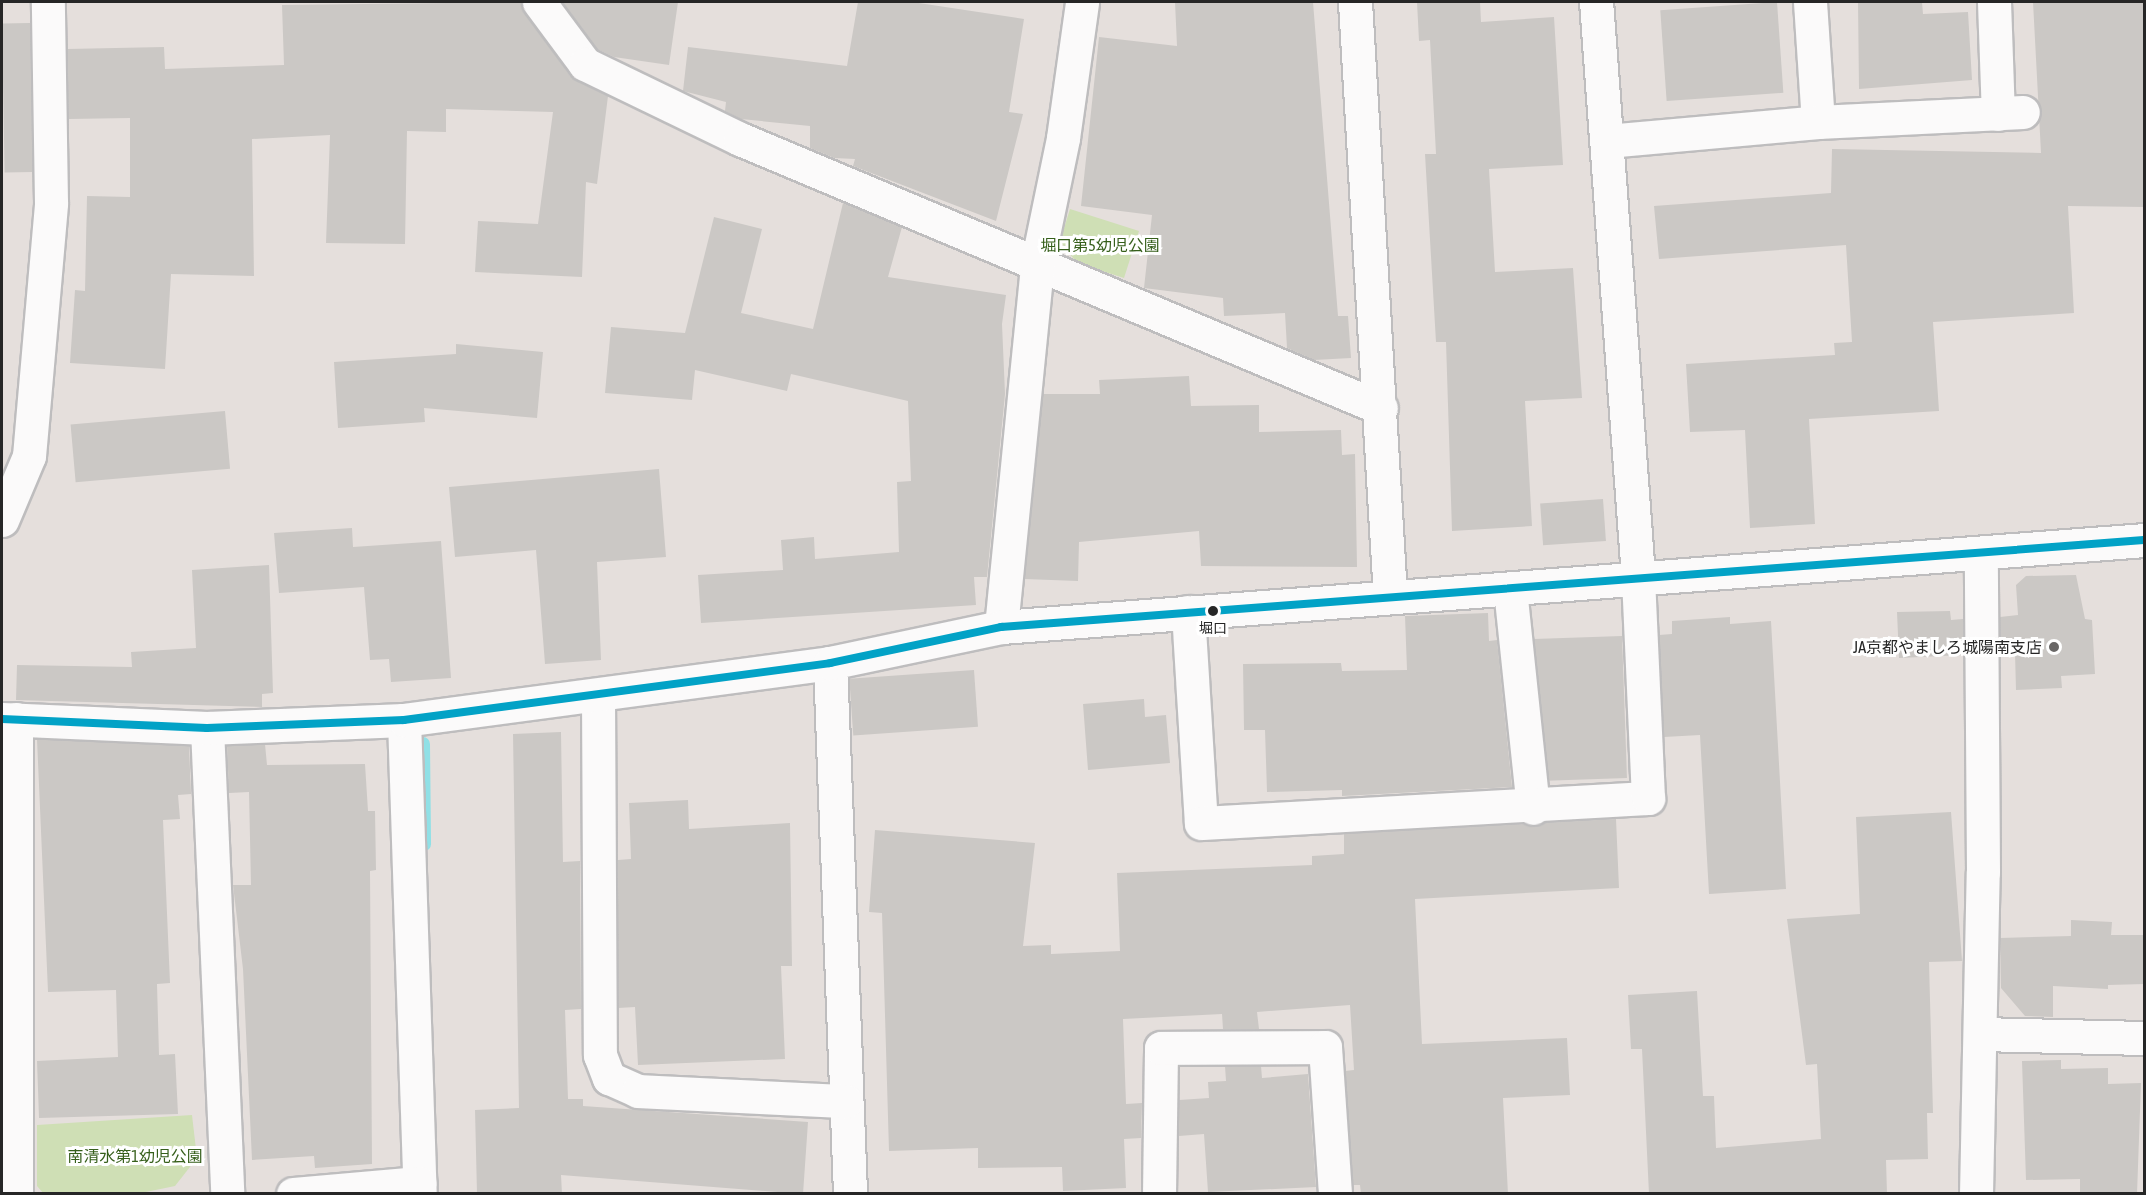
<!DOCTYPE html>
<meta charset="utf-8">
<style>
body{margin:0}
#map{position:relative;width:2146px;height:1195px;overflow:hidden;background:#e5dfdc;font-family:"Asap Condensed","Noto Sans JP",sans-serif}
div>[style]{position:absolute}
.green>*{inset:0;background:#cfdfb5}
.stream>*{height:14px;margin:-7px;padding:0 7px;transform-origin:7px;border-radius:7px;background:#90e0e6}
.building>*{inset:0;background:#cbc8c5;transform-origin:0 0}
.roads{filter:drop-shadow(2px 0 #bebdbe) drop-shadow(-2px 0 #bebdbe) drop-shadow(0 2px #bebdbe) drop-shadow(0 -2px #bebdbe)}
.minor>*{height:33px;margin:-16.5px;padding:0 16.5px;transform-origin:16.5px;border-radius:16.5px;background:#fbfafa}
.secondary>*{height:33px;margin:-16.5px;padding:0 16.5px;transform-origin:16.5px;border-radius:16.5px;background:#fbfafa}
.bus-1>*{height:8px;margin:-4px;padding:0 4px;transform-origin:4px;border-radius:4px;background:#02a2c6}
.dots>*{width:16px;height:16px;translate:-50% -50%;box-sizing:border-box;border:3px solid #fff;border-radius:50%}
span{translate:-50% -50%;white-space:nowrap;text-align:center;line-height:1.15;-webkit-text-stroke:6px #fff;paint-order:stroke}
.bus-label{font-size:14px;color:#262626}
.park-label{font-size:16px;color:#365f1b}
.poi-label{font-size:16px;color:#262626}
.right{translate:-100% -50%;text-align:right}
.frame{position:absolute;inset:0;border:3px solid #262626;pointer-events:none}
</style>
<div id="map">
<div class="green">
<div style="clip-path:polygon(1070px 209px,1139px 231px,1124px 278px,1077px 263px,1060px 241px)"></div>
<div style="clip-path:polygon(192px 1115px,197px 1158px,175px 1186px,141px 1193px,44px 1194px,37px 1186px,37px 1125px)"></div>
</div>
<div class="stream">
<div style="left:423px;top:744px;width:100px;rotate:89.4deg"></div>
</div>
<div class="building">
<div style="clip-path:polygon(521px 2px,570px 76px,608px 96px,597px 184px,586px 182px,582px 277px,475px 272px,478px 221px,538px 224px,553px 112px,446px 109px,446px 132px,407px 131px,405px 244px,326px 243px,330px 135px,252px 139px,254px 276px,171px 274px,165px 369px,70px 363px,75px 290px,85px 291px,87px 196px,130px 197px,130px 118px,69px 119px,67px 49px,164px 47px,165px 69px,284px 65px,282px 5px)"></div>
<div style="clip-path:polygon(562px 2px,678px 2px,669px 65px,614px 57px,597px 49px)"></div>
<div style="clip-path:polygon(858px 2px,912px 2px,1024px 19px,1009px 112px,1023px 114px,996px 221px,853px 166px,855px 159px,834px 158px,810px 148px,810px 126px,741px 119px,725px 111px,726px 102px,683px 91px,688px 47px,847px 66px)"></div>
<div style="clip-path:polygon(1175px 2px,1313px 2px,1338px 316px,1348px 316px,1351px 358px,1314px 360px,1287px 348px,1285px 313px,1224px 316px,1223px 298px,1144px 288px,1152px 215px,1081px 206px,1099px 37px,1177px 46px)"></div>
<div style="clip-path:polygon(1417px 2px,1480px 2px,1481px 22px,1554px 17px,1563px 165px,1489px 169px,1495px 272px,1573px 268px,1582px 398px,1525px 401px,1532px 526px,1452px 531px,1446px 342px,1436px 342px,1425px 154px,1436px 154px,1430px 40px,1419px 41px)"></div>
<div style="left:1777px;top:2px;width:91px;height:117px;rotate:86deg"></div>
<div style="clip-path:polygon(1858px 2px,1922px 2px,1923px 14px,1968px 12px,1972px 80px,1859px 89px)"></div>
<div style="clip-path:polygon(2033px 2px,2145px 2px,2145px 207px,2068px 206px,2074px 313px,1933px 322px,1939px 411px,1809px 419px,1815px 524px,1750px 528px,1745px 430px,1690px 432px,1686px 364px,1835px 355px,1834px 343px,1852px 342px,1846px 245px,1659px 259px,1654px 206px,1831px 193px,1832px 149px,2041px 153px)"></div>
<div style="left:30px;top:23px;width:149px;height:28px;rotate:89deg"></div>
<div style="clip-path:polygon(843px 203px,902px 227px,888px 277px,1006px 295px,1002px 324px,1005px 394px,987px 577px,974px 577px,976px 605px,701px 623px,698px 575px,783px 570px,781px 540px,814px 537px,815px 559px,899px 552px,897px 482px,911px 481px,908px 401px,791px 374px,787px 391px,695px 370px,692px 400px,605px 393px,611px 327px,685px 333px,714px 217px,762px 229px,741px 313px,813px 329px)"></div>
<div style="clip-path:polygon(456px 344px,543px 352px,537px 418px,424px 408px,425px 422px,338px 428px,334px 362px,456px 354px)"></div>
<div style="clip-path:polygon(1189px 376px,1191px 406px,1259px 405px,1259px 432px,1341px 430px,1342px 455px,1355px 454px,1357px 567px,1201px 566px,1199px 531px,1079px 542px,1078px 581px,1025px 579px,1043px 394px,1100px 394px,1099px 380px)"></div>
<div style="left:225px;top:411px;width:58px;height:155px;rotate:85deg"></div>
<div style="clip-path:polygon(659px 469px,666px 557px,597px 562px,601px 660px,545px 664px,536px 550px,455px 557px,449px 487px)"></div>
<div style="left:1603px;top:499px;width:42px;height:63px;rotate:86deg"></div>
<div style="clip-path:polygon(352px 528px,353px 547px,441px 541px,451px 678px,391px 682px,389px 659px,370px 660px,364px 587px,279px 593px,274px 533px)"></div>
<div style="clip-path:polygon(269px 565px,273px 693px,262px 694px,262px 707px,16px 700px,17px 665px,132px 667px,131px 652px,196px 648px,192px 570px)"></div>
<div style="clip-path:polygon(2076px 575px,2085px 619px,2092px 620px,2095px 674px,2061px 676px,2062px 688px,2016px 690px,2015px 653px,2000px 654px,2000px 617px,2018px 615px,2016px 585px,2026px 576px)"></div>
<div style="clip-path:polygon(1950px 611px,1951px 620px,1963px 619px,1963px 655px,1899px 658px,1897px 612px)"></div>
<div style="clip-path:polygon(1488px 613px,1489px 641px,1497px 640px,1512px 787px,1342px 796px,1342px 790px,1267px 792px,1265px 730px,1244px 730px,1243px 664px,1341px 663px,1342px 671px,1407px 670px,1405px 616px)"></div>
<div style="clip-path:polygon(1730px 617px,1730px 624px,1771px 621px,1786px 889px,1709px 894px,1700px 735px,1664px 737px,1659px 635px,1672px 634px,1672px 621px)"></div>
<div style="left:1622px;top:636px;width:142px;height:88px;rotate:88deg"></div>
<div style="left:974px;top:670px;width:57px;height:125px;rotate:86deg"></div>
<div style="clip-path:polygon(1144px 699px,1145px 717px,1166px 715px,1170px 763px,1088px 770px,1083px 704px)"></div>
<div style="clip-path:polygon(561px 732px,563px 862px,580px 861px,581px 1009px,565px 1010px,568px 1099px,583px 1099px,583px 1106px,808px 1122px,803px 1194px,561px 1175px,562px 1194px,477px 1194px,475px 1110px,519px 1108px,513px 734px)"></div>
<div style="clip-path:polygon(37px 739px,189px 746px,191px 794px,178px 795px,180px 819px,163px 820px,170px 983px,157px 984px,159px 1055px,175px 1054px,178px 1114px,39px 1118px,37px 1061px,118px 1057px,116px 990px,48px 992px)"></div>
<div style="clip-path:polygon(265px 744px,267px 765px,365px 764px,368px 811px,375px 811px,376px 870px,370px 871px,372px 1164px,315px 1168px,314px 1156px,252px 1160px,243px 969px,233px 885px,251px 885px,249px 792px,229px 793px,227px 746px)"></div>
<div style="clip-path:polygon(688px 800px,689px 829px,790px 823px,792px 966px,781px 966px,785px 1059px,638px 1065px,635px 1007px,618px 1008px,618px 860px,631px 859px,629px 803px)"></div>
<div style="clip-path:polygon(1951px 812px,1962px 961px,1929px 962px,1933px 1113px,1927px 1113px,1928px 1159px,1886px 1160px,1887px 1194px,1649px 1194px,1642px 1049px,1631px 1049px,1628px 995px,1697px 991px,1703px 1096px,1714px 1096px,1716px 1148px,1821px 1139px,1817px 1064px,1806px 1065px,1787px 919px,1860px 914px,1856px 817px)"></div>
<div style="clip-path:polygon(1616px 819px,1619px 888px,1415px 899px,1422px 1044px,1567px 1038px,1570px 1095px,1503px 1098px,1508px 1194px,1361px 1194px,1360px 1185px,1353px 1185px,1345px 1071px,1354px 1070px,1350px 1005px,1257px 1012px,1259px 1029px,1223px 1029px,1222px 1014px,1123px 1019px,1126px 1104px,1142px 1103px,1141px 1138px,1124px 1139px,1126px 1188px,1063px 1191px,1062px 1167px,978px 1168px,978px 1148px,889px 1151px,882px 913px,869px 912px,875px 830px,1035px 843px,1023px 946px,1051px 945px,1051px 954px,1120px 951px,1117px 873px,1312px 865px,1312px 856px,1344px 854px,1344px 834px)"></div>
<div style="clip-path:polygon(2071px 920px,2112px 922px,2111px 935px,2145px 935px,2145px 984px,2108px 985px,2108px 989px,2053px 986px,2053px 1017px,2025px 1016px,2001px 988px,2000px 938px,2071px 936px)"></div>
<div style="clip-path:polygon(2061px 1060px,2061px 1069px,2108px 1068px,2108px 1084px,2141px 1083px,2137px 1194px,2080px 1194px,2080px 1179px,2026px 1180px,2022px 1061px)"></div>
<div style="clip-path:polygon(1225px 1066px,1261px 1066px,1262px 1078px,1308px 1074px,1316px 1187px,1208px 1192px,1204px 1134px,1179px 1136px,1179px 1100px,1209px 1098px,1208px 1082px,1226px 1081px)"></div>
</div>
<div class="roads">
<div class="minor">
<div style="left:539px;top:2px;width:77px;rotate:53.4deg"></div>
<div style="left:585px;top:64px;width:172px;rotate:25.8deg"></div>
<div style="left:740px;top:139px;width:695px;rotate:22.77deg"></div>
<div style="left:1355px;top:2px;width:595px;rotate:86.63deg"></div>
<div style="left:1810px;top:2px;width:120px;rotate:86.2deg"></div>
<div style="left:1994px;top:2px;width:112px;rotate:88deg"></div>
<div style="left:1607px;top:141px;width:212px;rotate:-5.1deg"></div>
<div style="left:1818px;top:122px;width:205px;rotate:-2.8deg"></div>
<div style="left:2px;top:520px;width:69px;rotate:-67.1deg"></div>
<div style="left:29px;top:456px;width:254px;rotate:-85deg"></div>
<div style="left:51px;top:203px;width:201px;rotate:-90.9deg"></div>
<div style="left:1510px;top:589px;width:220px;rotate:84deg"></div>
<div style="left:1188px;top:612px;width:211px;rotate:86.5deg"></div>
<div style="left:1201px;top:823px;width:448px;rotate:-3.2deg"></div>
<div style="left:1648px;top:798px;width:222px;rotate:-92.6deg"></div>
<div style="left:1638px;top:576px;width:576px;rotate:-94.18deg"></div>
<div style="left:1001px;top:627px;width:365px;rotate:-84.3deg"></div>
<div style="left:1037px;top:264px;width:129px;rotate:-78.3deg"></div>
<div style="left:1063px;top:138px;width:137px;rotate:-82deg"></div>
<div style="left:830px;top:663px;width:531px;rotate:87.84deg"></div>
<div style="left:598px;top:695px;width:360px;rotate:89.7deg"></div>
<div style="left:600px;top:1055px;width:25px;rotate:69deg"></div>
<div style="left:609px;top:1078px;width:32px;rotate:24deg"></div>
<div style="left:638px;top:1091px;width:208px;rotate:2.8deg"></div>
<div style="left:404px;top:720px;width:474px;rotate:88.1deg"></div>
<div style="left:207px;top:728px;width:466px;rotate:87.5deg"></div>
<div style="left:1980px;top:1034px;width:164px;rotate:1.4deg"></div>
<div style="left:16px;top:1194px;width:475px;rotate:-90deg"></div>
<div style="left:293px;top:1194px;width:127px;rotate:-5deg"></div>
<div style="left:1159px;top:1194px;width:146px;rotate:-89.2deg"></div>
<div style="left:1161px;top:1048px;width:164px;rotate:-0.3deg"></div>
<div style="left:1325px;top:1047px;width:147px;rotate:86.1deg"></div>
<div style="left:1976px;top:1194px;width:322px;rotate:-88.8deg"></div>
<div style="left:1983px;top:872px;width:316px;rotate:-90.4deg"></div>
</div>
<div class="secondary">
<div style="left:2px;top:719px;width:205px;rotate:2.5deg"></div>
<div style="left:207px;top:728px;width:197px;rotate:-2.3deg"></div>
<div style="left:404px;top:720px;width:430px;rotate:-7.6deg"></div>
<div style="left:830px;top:663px;width:175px;rotate:-11.9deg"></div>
<div style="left:1001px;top:627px;width:1146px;rotate:-4.35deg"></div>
</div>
</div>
<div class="bus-1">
<div style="left:2px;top:719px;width:205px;rotate:2.5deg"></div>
<div style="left:207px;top:728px;width:197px;rotate:-2.3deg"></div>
<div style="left:404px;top:720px;width:430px;rotate:-7.6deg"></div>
<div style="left:830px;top:663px;width:175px;rotate:-11.9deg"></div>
<div style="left:1001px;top:627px;width:1146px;rotate:-4.35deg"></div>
</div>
<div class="dots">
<div style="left:1213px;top:611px;background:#262626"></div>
<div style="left:2054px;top:647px;background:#696766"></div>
</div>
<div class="bus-label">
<span style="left:1213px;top:628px">堀口</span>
</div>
<div class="park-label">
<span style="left:1100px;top:245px">堀口第5幼児公園</span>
<span style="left:135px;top:1156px">南清水第1幼児公園</span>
</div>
<div class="poi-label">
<span class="right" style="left:2042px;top:647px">JA京都やましろ城陽南支店</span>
</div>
<div class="frame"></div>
</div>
